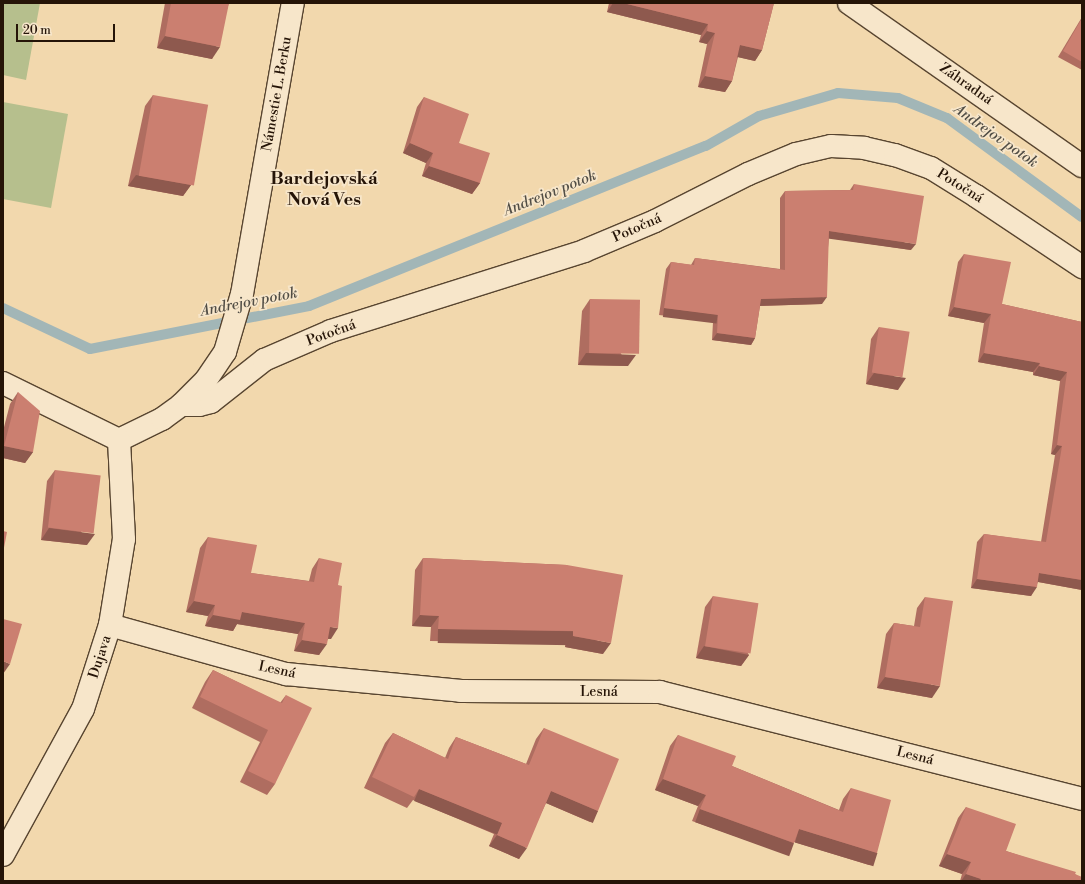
<!DOCTYPE html>
<meta charset="utf-8">
<style>
body{margin:0}
#map{position:relative;width:1085px;height:884px;overflow:hidden;background:#f2d8ad;font-family:"Libre Bodoni",serif}
div>[style]{position:absolute}
.green>*{inset:0;background:#b6bf8d}
.stream>*{height:10px;margin:-5px;padding:0 5px;transform-origin:5px;border-radius:5px;background:#a2b6b7}
.roads{filter:drop-shadow(1px 0 #584530) drop-shadow(-1px 0 #584530) drop-shadow(0 1px #584530) drop-shadow(0 -1px #584530)}
.street>*{height:22px;margin:-11px;padding:0 11px;transform-origin:11px;border-radius:11px;background:#f7e6ca}
.secondary>*{height:22px;margin:-11px;padding:0 11px;transform-origin:11px;border-radius:11px;background:#f7e6ca}
.wall>*{inset:0;background:#af6d60}
.shaded-wall>*{inset:0;background:#8e594e;transform-origin:0 0}
.building>*{inset:0;background:#cb7f70;transform-origin:0 0}
span{translate:-50% -50%;white-space:nowrap;text-align:center;line-height:1.15;-webkit-text-stroke:3.5px #f7e6ca;paint-order:stroke}
.street-label{font-size:14px;color:#251407}
.water-label{font-size:15px;color:#514d45;font-style:italic}
.district-label{font-size:18px;color:#251407;font-weight:700}
.frame{position:absolute;inset:0;border:4px solid #251407;pointer-events:none}
.scale{position:absolute;left:16px;top:24px;width:99px;height:18px;box-sizing:border-box;border:2px solid #251407;border-top:0;padding-left:5px;font-size:12px;line-height:14px;white-space:nowrap;color:#251407;-webkit-text-stroke:3px #f7e6ca;paint-order:stroke}
</style>
<div id="map">
<div class="green">
<div style="clip-path:polygon(3px 3px,40px 3px,26px 80px,3px 75px)"></div>
<div style="clip-path:polygon(3px 102px,68px 114px,51px 208px,3px 199px)"></div>
</div>
<div class="stream">
<div style="left:3px;top:308px;width:96px;rotate:25.2deg"></div>
<div style="left:90px;top:349px;width:223px;rotate:-11.1deg"></div>
<div style="left:309px;top:306px;width:428px;rotate:-22deg"></div>
<div style="left:706px;top:146px;width:61px;rotate:-29.5deg"></div>
<div style="left:759px;top:116px;width:82px;rotate:-16.2deg"></div>
<div style="left:838px;top:93px;width:60px;rotate:4.8deg"></div>
<div style="left:898px;top:98px;width:53px;rotate:22.2deg"></div>
<div style="left:947px;top:118px;width:167px;rotate:36.3deg"></div>
</div>
<div class="roads">
<div class="street">
<div style="left:3px;top:383px;width:129px;rotate:26.2deg"></div>
<div style="left:181px;top:405px;width:18px"></div>
<div style="left:199px;top:405px;width:12px;rotate:-14deg"></div>
<div style="left:211px;top:402px;width:68px;rotate:-38.4deg"></div>
<div style="left:264px;top:360px;width:73px;rotate:-23.4deg"></div>
<div style="left:331px;top:331px;width:265px;rotate:-17.5deg"></div>
<div style="left:584px;top:251px;width:77px;rotate:-22.9deg"></div>
<div style="left:655px;top:221px;width:104px;rotate:-26.8deg"></div>
<div style="left:748px;top:174px;width:52px;rotate:-22.6deg"></div>
<div style="left:796px;top:154px;width:36px;rotate:-13deg"></div>
<div style="left:831px;top:146px;width:33px;rotate:3deg"></div>
<div style="left:864px;top:148px;width:32px;rotate:13deg"></div>
<div style="left:895px;top:155px;width:38px;rotate:20deg"></div>
<div style="left:931px;top:168px;width:53px;rotate:31.9deg"></div>
<div style="left:976px;top:196px;width:128px;rotate:33.8deg"></div>
<div style="left:119px;top:440px;width:48px;rotate:-26deg"></div>
<div style="left:162px;top:419px;width:24px;rotate:-36deg"></div>
<div style="left:181px;top:405px;width:35px;rotate:-45deg"></div>
<div style="left:206px;top:380px;width:34px;rotate:-56deg"></div>
<div style="left:225px;top:352px;width:60px;rotate:-73.7deg"></div>
<div style="left:242px;top:294px;width:295px;rotate:-80.1deg"></div>
<div style="left:110px;top:625px;width:183px;rotate:15.6deg"></div>
<div style="left:286px;top:674px;width:176px;rotate:5.5deg"></div>
<div style="left:461px;top:691px;width:199px;rotate:0.3deg"></div>
<div style="left:660px;top:692px;width:435px;rotate:14.2deg"></div>
<div style="left:3px;top:855px;width:166px;rotate:-61.3deg"></div>
<div style="left:83px;top:709px;width:88px;rotate:-72.2deg"></div>
<div style="left:110px;top:625px;width:87px;rotate:-80.8deg"></div>
<div style="left:124px;top:539px;width:99px;rotate:-92.9deg"></div>
</div>
<div class="secondary">
<div style="left:849px;top:3px;width:284px;rotate:35deg"></div>
</div>
</div>
<div class="wall">
<div style="clip-path:polygon(165px 3px,229px 3px,212px 59px,157px 48px)"></div>
<div style="clip-path:polygon(609px 3px,774px 3px,762px 50px,755px 61px,738px 57px,732px 81px,725px 92px,698px 87px,707px 44px,699px 42px,701px 35px,607px 12px)"></div>
<div style="clip-path:polygon(1082px 17px,1082px 70px,1058px 57px)"></div>
<div style="clip-path:polygon(153px 95px,191px 185px,183px 196px,128px 186px,145px 106px)"></div>
<div style="clip-path:polygon(424px 97px,459px 143px,480px 183px,472px 194px,422px 176px,426px 163px,403px 153px,417px 107px)"></div>
<div style="clip-path:polygon(854px 184px,911px 250px,829px 238px,822px 304px,760px 306px,755px 338px,751px 345px,712px 340px,713px 322px,659px 315px,666px 269px,671px 262px,691px 265px,695px 258px,780px 269px,780px 198px,785px 191px,850px 190px)"></div>
<div style="clip-path:polygon(964px 254px,1002px 304px,1082px 322px,1082px 590px,1038px 582px,1031px 596px,971px 588px,977px 542px,984px 534px,1041px 542px,1055px 455px,1051px 454px,1060px 381px,1033px 375px,1033px 372px,978px 362px,984px 323px,948px 316px,958px 262px)"></div>
<div style="clip-path:polygon(590px 299px,628px 366px,578px 365px,582px 311px)"></div>
<div style="clip-path:polygon(879px 327px,898px 390px,866px 384px,871px 339px)"></div>
<div style="clip-path:polygon(18px 392px,33px 452px,25px 463px,3px 458px,3px 431px,10px 404px)"></div>
<div style="clip-path:polygon(55px 470px,87px 545px,41px 540px,47px 481px)"></div>
<div style="clip-path:polygon(208px 537px,251px 573px,309px 581px,312px 569px,319px 558px,338px 585px,331px 639px,328px 639px,319px 655px,294px 651px,298px 634px,237px 624px,233px 631px,205px 626px,208px 616px,186px 612px,200px 548px)"></div>
<div style="clip-path:polygon(423px 558px,567px 565px,603px 654px,565px 647px,565px 643px,430px 641px,431px 627px,412px 626px,415px 570px)"></div>
<div style="clip-path:polygon(713px 596px,749px 655px,741px 666px,696px 658px,705px 607px)"></div>
<div style="clip-path:polygon(925px 597px,932px 698px,877px 688px,886px 634px,894px 623px,914px 626px,917px 608px)"></div>
<div style="clip-path:polygon(213px 670px,280px 703px,286px 695px,275px 784px,267px 795px,240px 782px,260px 742px,192px 708px,205px 682px)"></div>
<div style="clip-path:polygon(544px 728px,598px 811px,590px 822px,546px 803px,519px 859px,489px 846px,494px 834px,413px 800px,407px 808px,364px 788px,385px 743px,393px 733px,445px 758px,449px 748px,456px 737px,526px 764px,536px 739px)"></div>
<div style="clip-path:polygon(678px 735px,732px 766px,839px 810px,843px 799px,851px 788px,877px 853px,869px 865px,794px 842px,786px 854px,692px 821px,698px 806px,655px 790px,670px 746px)"></div>
<div style="clip-path:polygon(966px 807px,1006px 851px,1075px 874px,1082px 881px,960px 881px,962px 874px,939px 866px,958px 818px)"></div>
</div>
<div class="shaded-wall">
<div style="clip-path:polygon(613px 3px,623px 3px,708px 24px,701px 35px,607px 12px)"></div>
<div style="clip-path:polygon(707px 31px,715px 33px,707px 44px,699px 42px)"></div>
<div style="clip-path:polygon(165px 36px,220px 47px,212px 59px,157px 48px)"></div>
<div style="clip-path:polygon(740px 45px,762px 50px,755px 61px,733px 56px)"></div>
<div style="clip-path:polygon(705px 76px,732px 81px,725px 92px,698px 87px)"></div>
<div style="clip-path:polygon(410px 143px,433px 153px,426px 163px,403px 153px)"></div>
<div style="clip-path:polygon(429px 166px,480px 183px,472px 194px,422px 176px)"></div>
<div style="clip-path:polygon(136px 175px,191px 185px,183px 196px,128px 186px)"></div>
<div style="clip-path:polygon(829px 231px,916px 244px,911px 250px,824px 238px)"></div>
<div style="clip-path:polygon(827px 297px,822px 304px,756px 306px,761px 299px)"></div>
<div style="clip-path:polygon(954px 307px,991px 314px,984px 323px,948px 316px)"></div>
<div style="left:664px;top:308px;width:54px;height:9px;rotate:7deg"></div>
<div style="clip-path:polygon(717px 333px,755px 338px,751px 345px,712px 340px)"></div>
<div style="clip-path:polygon(586px 353px,636px 355px,628px 366px,578px 365px)"></div>
<div style="clip-path:polygon(984px 353px,1040px 363px,1033px 372px,978px 362px)"></div>
<div style="clip-path:polygon(1039px 366px,1067px 372px,1060px 381px,1033px 375px)"></div>
<div style="clip-path:polygon(874px 373px,906px 378px,898px 390px,866px 384px)"></div>
<div style="clip-path:polygon(1057px 445px,1062px 446px,1055px 455px,1051px 454px)"></div>
<div style="clip-path:polygon(4px 446px,33px 452px,25px 463px,3px 458px,3px 448px)"></div>
<div style="clip-path:polygon(49px 528px,95px 534px,87px 545px,41px 540px)"></div>
<div style="clip-path:polygon(1039px 573px,1082px 580px,1082px 590px,1033px 581px)"></div>
<div style="clip-path:polygon(977px 579px,1037px 587px,1031px 596px,971px 588px)"></div>
<div style="clip-path:polygon(194px 601px,215px 605px,208px 616px,186px 612px)"></div>
<div style="clip-path:polygon(242px 612px,305px 623px,298px 634px,237px 624px,233px 631px,205px 626px,213px 615px)"></div>
<div style="clip-path:polygon(420px 615px,439px 616px,431px 627px,412px 626px)"></div>
<div style="clip-path:polygon(330px 627px,338px 628px,331px 639px,322px 638px)"></div>
<div style="left:438px;top:629px;width:135px;height:14px;rotate:1deg"></div>
<div style="clip-path:polygon(573px 636px,611px 643px,603px 654px,565px 647px)"></div>
<div style="clip-path:polygon(302px 640px,327px 644px,319px 655px,294px 651px)"></div>
<div style="clip-path:polygon(704px 646px,749px 655px,741px 666px,696px 658px)"></div>
<div style="clip-path:polygon(3px 661px,10px 664px,3px 674px)"></div>
<div style="clip-path:polygon(885px 677px,940px 686px,932px 698px,877px 688px)"></div>
<div style="clip-path:polygon(663px 779px,706px 795px,698px 806px,655px 790px)"></div>
<div style="left:419px;top:789px;width:90px;height:13px;rotate:22deg"></div>
<div style="left:551px;top:791px;width:51px;height:13px;rotate:23deg"></div>
<div style="left:700px;top:809px;width:100px;height:14px;rotate:20deg"></div>
<div style="left:799px;top:829px;width:82px;height:14px;rotate:17deg"></div>
<div style="clip-path:polygon(497px 835px,527px 848px,519px 859px,489px 846px)"></div>
<div style="clip-path:polygon(947px 854px,971px 862px,962px 874px,939px 866px)"></div>
<div style="clip-path:polygon(966px 874px,981px 879px,979px 881px,961px 881px)"></div>
</div>
<div class="building">
<div style="clip-path:polygon(171px 3px,229px 3px,220px 47px,165px 36px)"></div>
<div style="clip-path:polygon(623px 3px,774px 3px,762px 50px,740px 45px,732px 81px,705px 76px,715px 33px,707px 31px,708px 24px)"></div>
<div style="clip-path:polygon(1082px 18px,1082px 62px,1063px 51px)"></div>
<div style="left:153px;top:95px;width:56px;height:82px;rotate:10deg"></div>
<div style="clip-path:polygon(424px 97px,469px 114px,459px 143px,490px 153px,480px 183px,429px 166px,433px 153px,410px 143px)"></div>
<div style="clip-path:polygon(854px 184px,924px 196px,916px 244px,829px 231px,827px 297px,761px 299px,755px 338px,717px 333px,718px 315px,664px 308px,671px 262px,694px 265px,695px 258px,785px 270px,785px 191px,853px 190px)"></div>
<div style="clip-path:polygon(964px 254px,1011px 262px,1002px 304px,1082px 322px,1082px 580px,1039px 573px,1037px 587px,977px 579px,984px 534px,1046px 542px,1062px 446px,1057px 445px,1067px 372px,1039px 366px,1040px 363px,984px 353px,991px 314px,954px 307px)"></div>
<div style="left:590px;top:299px;width:50px;height:54px;rotate:1deg"></div>
<div style="left:879px;top:327px;width:31px;height:46px;rotate:9deg"></div>
<div style="clip-path:polygon(18px 392px,40px 411px,33px 452px,4px 446px)"></div>
<div style="left:55px;top:470px;width:46px;height:58px;rotate:7deg"></div>
<div style="clip-path:polygon(3px 531px,7px 532px,3px 553px)"></div>
<div style="clip-path:polygon(208px 537px,257px 545px,251px 573px,314px 582px,319px 558px,342px 563px,338px 585px,342px 586px,338px 628px,330px 627px,327px 644px,302px 640px,305px 623px,242px 612px,240px 620px,213px 615px,215px 605px,194px 601px)"></div>
<div style="clip-path:polygon(423px 558px,567px 565px,623px 575px,611px 643px,573px 636px,573px 631px,438px 629px,439px 616px,420px 615px)"></div>
<div style="left:713px;top:596px;width:46px;height:51px;rotate:9deg"></div>
<div style="clip-path:polygon(925px 597px,953px 601px,940px 686px,885px 677px,894px 623px,920px 627px)"></div>
<div style="clip-path:polygon(3px 619px,22px 624px,10px 664px,3px 661px)"></div>
<div style="clip-path:polygon(213px 670px,282px 703px,286px 695px,312px 708px,275px 784px,248px 771px,268px 730px,200px 697px)"></div>
<div style="clip-path:polygon(544px 728px,619px 759px,598px 811px,551px 791px,527px 848px,497px 835px,502px 823px,419px 789px,414px 797px,372px 777px,393px 733px,448px 759px,456px 737px,529px 765px)"></div>
<div style="clip-path:polygon(678px 735px,736px 756px,732px 766px,843px 812px,851px 788px,891px 800px,877px 853px,799px 829px,794px 843px,700px 809px,706px 795px,663px 779px)"></div>
<div style="clip-path:polygon(966px 807px,1016px 824px,1006px 851px,1076px 872px,1075px 874px,1082px 877px,1082px 881px,980px 881px,981px 879px,966px 874px,971px 862px,947px 854px)"></div>
</div>
<div class="street-label">
<span style="left:966px;top:84px;rotate:35deg">Záhradná</span>
<span style="left:277px;top:94px;rotate:-80deg">Námestie L. Berku</span>
<span style="left:960px;top:186px;rotate:32deg">Potočná</span>
<span style="left:637px;top:228px;rotate:-24deg">Potočná</span>
<span style="left:331px;top:333px;rotate:-20deg">Potočná</span>
<span style="left:100px;top:657px;rotate:-72deg">Dujava</span>
<span style="left:277px;top:670px;rotate:12deg">Lesná</span>
<span style="left:599px;top:692px">Lesná</span>
<span style="left:915px;top:756px;rotate:14deg">Lesná</span>
</div>
<div class="water-label">
<span style="left:996px;top:136px;rotate:35deg">Andrejov potok</span>
<span style="left:550px;top:193px;rotate:-22deg">Andrejov potok</span>
<span style="left:249px;top:302px;rotate:-11deg">Andrejov potok</span>
</div>
<div class="district-label">
<span style="left:324px;top:190px">Bardejovská<br>Nová Ves</span>
</div>
<div class="frame"></div>
<div class="scale">20 m</div>
</div>
